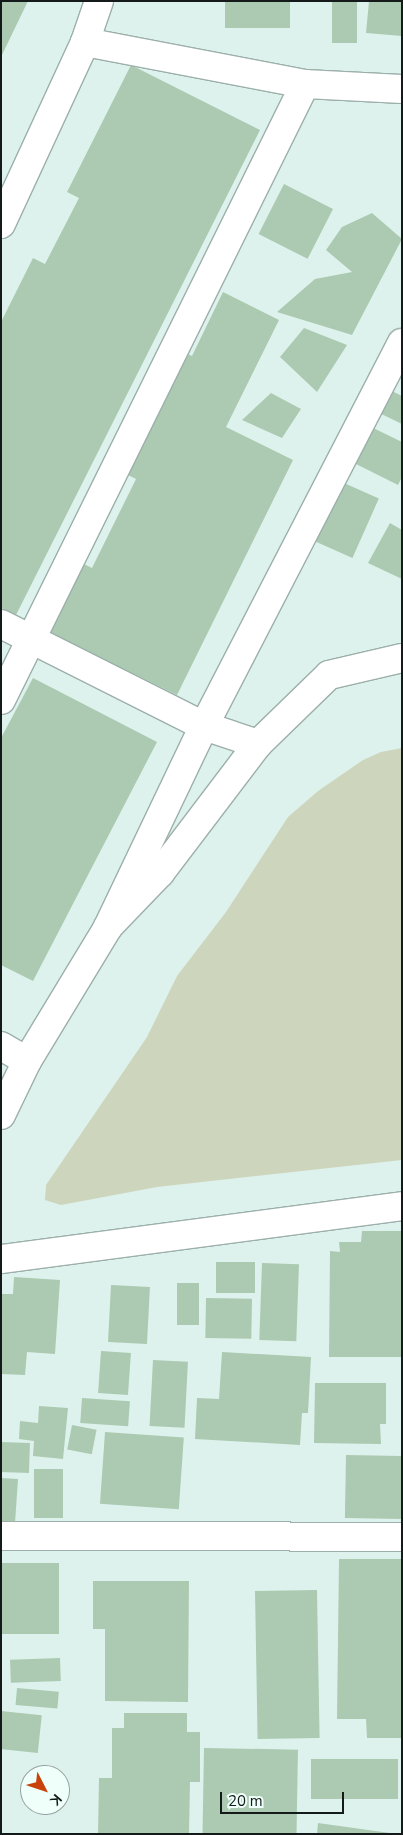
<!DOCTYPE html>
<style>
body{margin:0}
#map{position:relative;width:403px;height:1835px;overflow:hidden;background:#def2ed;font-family:"Nunito Sans",sans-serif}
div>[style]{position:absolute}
.green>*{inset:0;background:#cdd5bd}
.building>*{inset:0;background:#abcab1;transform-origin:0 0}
.roads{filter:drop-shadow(1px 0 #9cafaa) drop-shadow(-1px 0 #9cafaa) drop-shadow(0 1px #9cafaa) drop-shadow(0 -1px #9cafaa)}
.minor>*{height:28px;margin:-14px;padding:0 14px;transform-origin:14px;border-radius:14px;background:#fff}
span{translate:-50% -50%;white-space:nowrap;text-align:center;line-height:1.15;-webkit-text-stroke:4.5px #effffa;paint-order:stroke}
.frame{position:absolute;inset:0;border:2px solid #131a19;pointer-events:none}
.north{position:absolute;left:20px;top:1765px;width:50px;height:50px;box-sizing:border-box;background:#effffa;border:1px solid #97a3a0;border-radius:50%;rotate:131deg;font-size:14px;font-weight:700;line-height:20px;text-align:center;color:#131a19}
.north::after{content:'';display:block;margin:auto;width:18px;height:22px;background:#c9420c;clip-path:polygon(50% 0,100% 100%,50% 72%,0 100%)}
.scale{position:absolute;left:220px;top:1792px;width:124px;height:22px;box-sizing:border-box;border:2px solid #131a19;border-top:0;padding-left:6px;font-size:15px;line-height:18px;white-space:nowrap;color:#131a19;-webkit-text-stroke:4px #effffa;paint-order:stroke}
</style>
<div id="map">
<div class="green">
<div style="clip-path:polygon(402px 748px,402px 1160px,157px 1187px,61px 1205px,45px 1200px,46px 1185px,147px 1037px,177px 976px,226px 912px,288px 817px,318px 791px,363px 760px,381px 752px)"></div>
</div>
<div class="building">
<div style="clip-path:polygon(1px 1px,28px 1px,1px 57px)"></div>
<div style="left:225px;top:1px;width:65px;height:27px"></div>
<div style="left:332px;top:1px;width:25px;height:42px"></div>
<div style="clip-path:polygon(369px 1px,402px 1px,402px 36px,366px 33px)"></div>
<div style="clip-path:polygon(131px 65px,260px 130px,16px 615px,1px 608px,1px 322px,33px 258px,45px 264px,79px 198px,67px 192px)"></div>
<div style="left:284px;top:184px;width:55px;height:56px;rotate:27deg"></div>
<div style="clip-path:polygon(372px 213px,402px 239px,352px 335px,277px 312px,315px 279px,352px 272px,326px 250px,342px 227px)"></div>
<div style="clip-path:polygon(223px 292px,279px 320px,226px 427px,293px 460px,177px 695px,44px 630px,78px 561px,92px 568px,136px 479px,122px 472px,182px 351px,192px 356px)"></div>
<div style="clip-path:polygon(304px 328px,347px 345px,317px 392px,280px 357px)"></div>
<div style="clip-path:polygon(382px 386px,402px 396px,402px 424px,371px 409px)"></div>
<div style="clip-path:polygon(271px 393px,301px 409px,282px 438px,242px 420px)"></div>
<div style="clip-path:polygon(365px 424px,402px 442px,402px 477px,398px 485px,348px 460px)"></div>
<div style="left:335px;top:479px;width:48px;height:65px;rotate:24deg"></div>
<div style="clip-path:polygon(390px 523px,402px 530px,402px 579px,368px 563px)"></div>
<div style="clip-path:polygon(33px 678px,157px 742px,33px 981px,1px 965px,1px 738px)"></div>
<div style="clip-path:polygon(362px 1231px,402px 1231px,402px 1357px,329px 1357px,330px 1251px,340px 1252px,339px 1242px,361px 1242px)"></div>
<div style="left:216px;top:1262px;width:39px;height:31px"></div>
<div style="left:262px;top:1263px;width:37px;height:77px;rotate:2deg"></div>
<div style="clip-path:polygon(14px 1277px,60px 1280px,55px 1354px,27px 1352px,25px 1375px,1px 1374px,1px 1294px,13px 1294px)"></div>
<div style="left:177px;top:1283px;width:22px;height:42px"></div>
<div style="left:111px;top:1285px;width:39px;height:57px;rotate:3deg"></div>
<div style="left:206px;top:1298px;width:46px;height:40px;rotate:1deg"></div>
<div style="left:101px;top:1351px;width:30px;height:42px;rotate:4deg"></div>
<div style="clip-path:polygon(222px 1352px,311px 1357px,308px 1413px,302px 1413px,300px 1445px,195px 1439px,197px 1398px,219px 1399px)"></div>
<div style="left:153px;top:1360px;width:35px;height:66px;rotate:3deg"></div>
<div style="clip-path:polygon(315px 1383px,386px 1383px,386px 1424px,380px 1424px,381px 1444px,314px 1443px)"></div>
<div style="left:82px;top:1398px;width:48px;height:25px;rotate:4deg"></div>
<div style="clip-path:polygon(39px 1406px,68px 1408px,63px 1459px,33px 1456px,34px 1441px,19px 1439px,20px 1421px,38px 1423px)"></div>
<div style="left:72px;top:1425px;width:25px;height:25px;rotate:11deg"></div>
<div style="left:105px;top:1432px;width:79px;height:72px;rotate:4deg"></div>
<div style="left:1px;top:1442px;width:29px;height:30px;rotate:2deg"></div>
<div style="left:346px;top:1455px;width:56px;height:63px;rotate:1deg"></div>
<div style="left:34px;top:1469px;width:29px;height:49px"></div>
<div style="clip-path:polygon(1px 1478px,18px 1479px,15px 1523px,1px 1522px)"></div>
<div style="clip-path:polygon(339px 1559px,402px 1559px,402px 1738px,367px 1738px,366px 1719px,337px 1719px)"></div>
<div style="left:1px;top:1563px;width:58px;height:71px"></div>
<div style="clip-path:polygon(93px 1581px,189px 1581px,188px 1702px,105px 1701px,105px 1629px,93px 1629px)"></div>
<div style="left:317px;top:1590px;width:148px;height:62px;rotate:89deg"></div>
<div style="left:60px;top:1658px;width:23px;height:50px;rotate:88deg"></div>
<div style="left:17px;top:1688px;width:42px;height:17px;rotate:5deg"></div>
<div style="left:1px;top:1711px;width:41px;height:38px;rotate:6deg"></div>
<div style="clip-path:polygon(124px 1713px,187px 1713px,187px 1732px,200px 1732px,200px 1782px,190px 1782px,189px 1834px,98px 1834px,99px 1778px,112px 1778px,112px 1728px,124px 1728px)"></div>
<div style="left:204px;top:1748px;width:94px;height:86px;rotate:1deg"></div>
<div style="left:311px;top:1759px;width:87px;height:40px"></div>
<div style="clip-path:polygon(318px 1823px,390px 1833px,390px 1834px,317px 1834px)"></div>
</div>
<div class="roads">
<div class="minor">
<div style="left:85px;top:42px;width:224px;rotate:10.8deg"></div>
<div style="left:305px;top:84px;width:97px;rotate:3deg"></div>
<div style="left:1px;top:224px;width:200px;rotate:-65.2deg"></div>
<div style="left:85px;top:42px;width:43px;rotate:-71.1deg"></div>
<div style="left:1px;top:624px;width:227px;rotate:26.7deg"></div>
<div style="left:204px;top:726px;width:57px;rotate:18.4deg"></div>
<div style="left:1px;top:700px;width:687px;rotate:-63.73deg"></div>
<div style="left:108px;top:927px;width:223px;rotate:-64.5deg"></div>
<div style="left:204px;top:726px;width:431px;rotate:-62.7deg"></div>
<div style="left:1px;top:1046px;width:30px;rotate:30deg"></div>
<div style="left:1px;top:1115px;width:60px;rotate:-64.3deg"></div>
<div style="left:27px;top:1061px;width:157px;rotate:-58.8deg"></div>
<div style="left:108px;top:927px;width:75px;rotate:-46.1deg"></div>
<div style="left:160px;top:873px;width:162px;rotate:-52.8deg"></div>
<div style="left:258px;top:744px;width:99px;rotate:-44.2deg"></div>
<div style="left:329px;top:675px;width:75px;rotate:-13.1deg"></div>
<div style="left:1px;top:1259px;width:404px;rotate:-7.5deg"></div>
<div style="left:1px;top:1536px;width:401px;rotate:0.1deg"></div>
</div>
</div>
<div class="frame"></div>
<div class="north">K</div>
<div class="scale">20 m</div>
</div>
